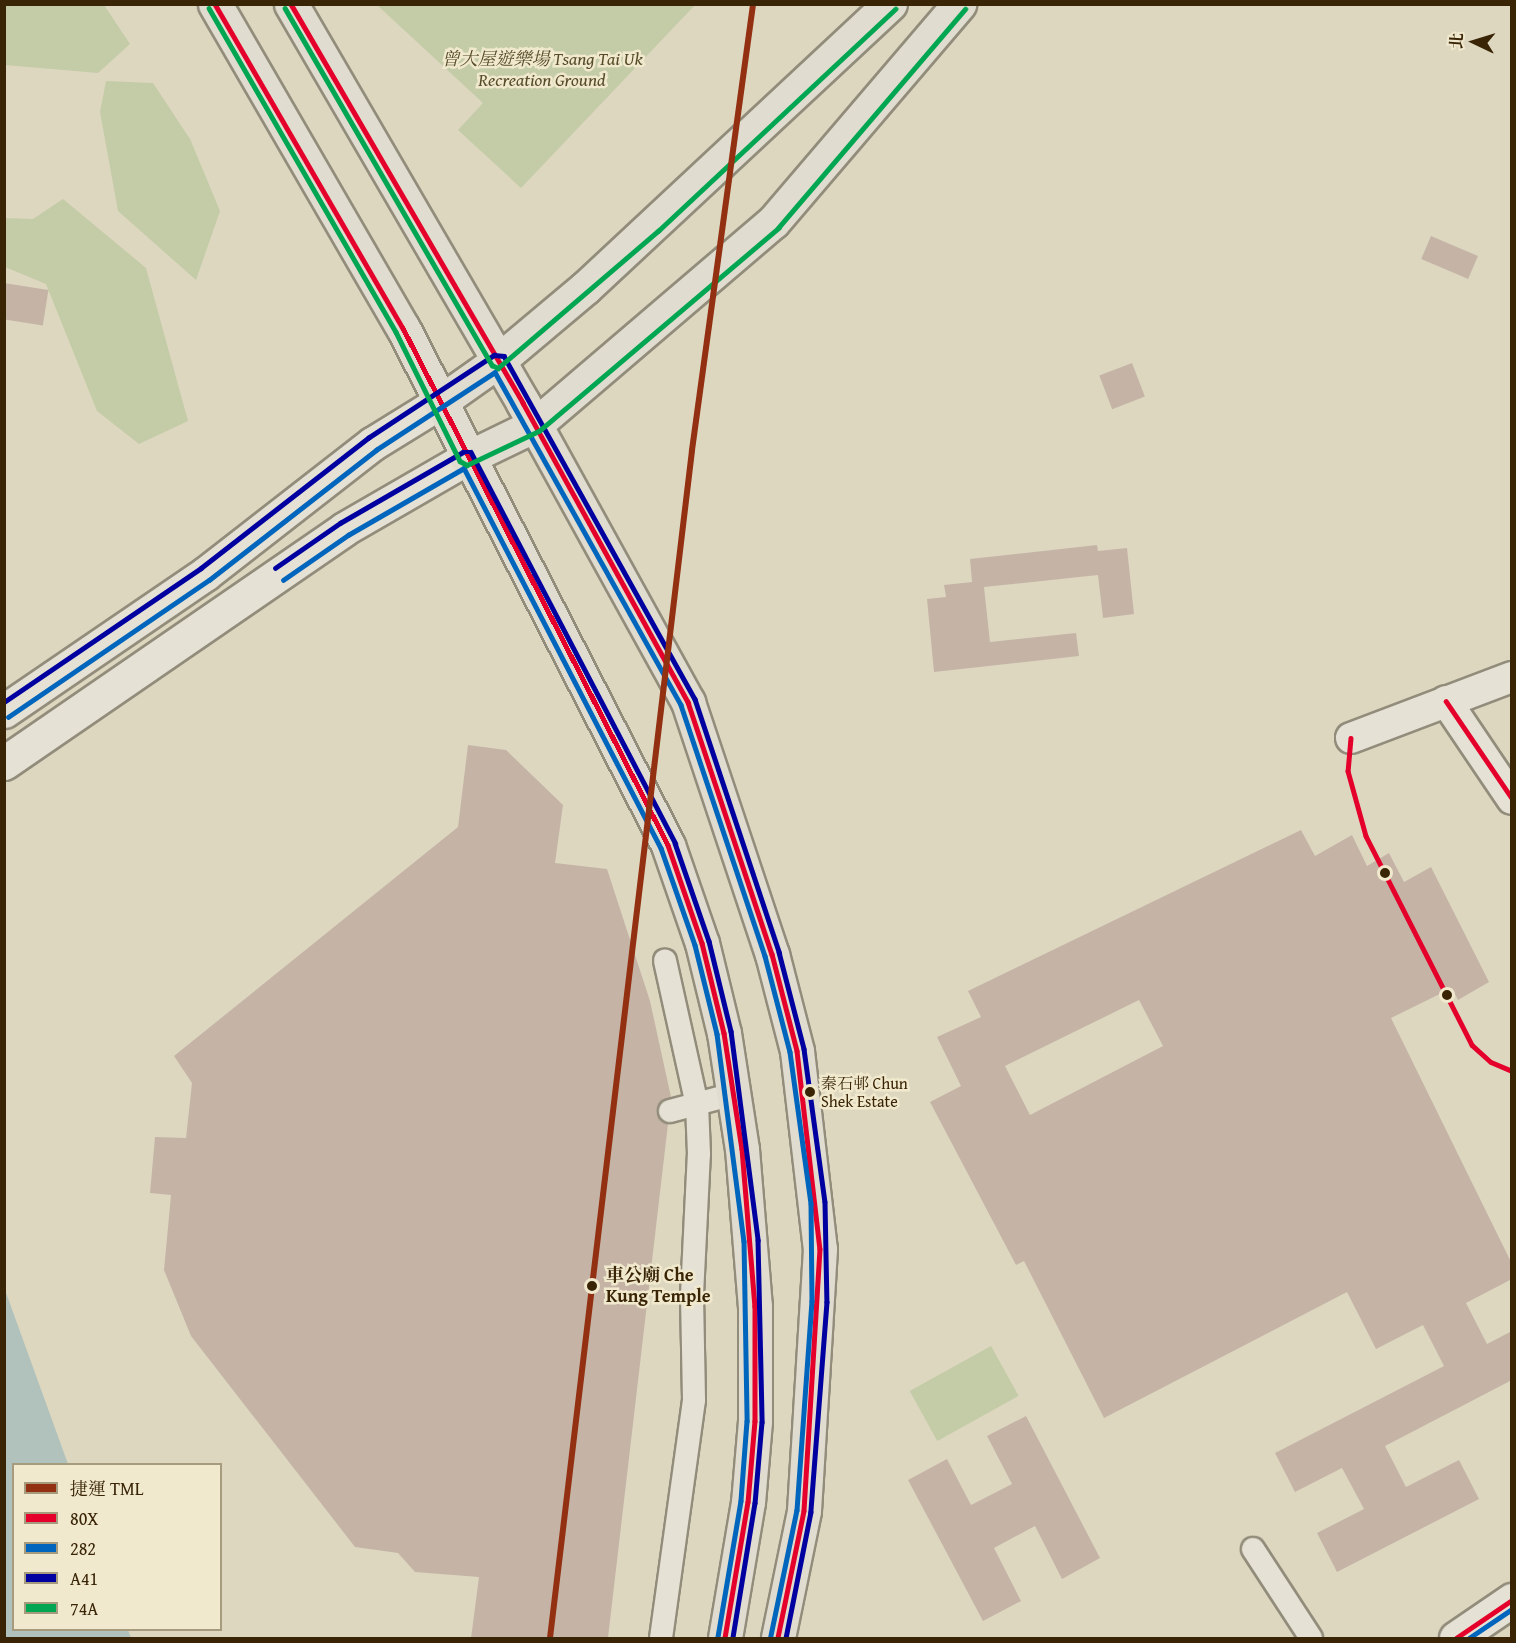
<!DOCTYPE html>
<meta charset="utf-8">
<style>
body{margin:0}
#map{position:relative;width:1516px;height:1643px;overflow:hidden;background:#ddd7c0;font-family:"Gentium Book Plus","Noto Serif TC",serif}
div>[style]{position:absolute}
.green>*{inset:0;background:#c4cba7;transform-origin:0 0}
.water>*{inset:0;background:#b0c2bb}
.building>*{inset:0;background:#c5b4a6;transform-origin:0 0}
.roads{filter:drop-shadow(2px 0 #928c7b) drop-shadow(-2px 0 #928c7b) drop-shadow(0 2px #928c7b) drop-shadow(0 -2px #928c7b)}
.pedestrian>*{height:22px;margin:-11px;padding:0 11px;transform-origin:11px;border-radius:11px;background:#e5e1d5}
.minor>*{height:30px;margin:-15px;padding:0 15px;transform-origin:15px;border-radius:15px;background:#e5e1d5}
.tertiary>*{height:33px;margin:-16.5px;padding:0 16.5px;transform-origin:16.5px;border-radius:16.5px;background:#e5e1d5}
.secondary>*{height:33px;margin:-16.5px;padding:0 16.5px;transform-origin:16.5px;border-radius:16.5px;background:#e5e1d5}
.primary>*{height:33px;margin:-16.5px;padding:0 16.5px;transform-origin:16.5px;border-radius:16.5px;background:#e0dccf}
.bus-1>*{height:4.5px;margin:-2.25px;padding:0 2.25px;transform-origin:2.25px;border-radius:2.25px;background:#e4002b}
.bus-2>*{height:4.5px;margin:-2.25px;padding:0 2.25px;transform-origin:2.25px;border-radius:2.25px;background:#0065bd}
.bus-3>*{height:4.5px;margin:-2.25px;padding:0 2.25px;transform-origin:2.25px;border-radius:2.25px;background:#0000a0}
.bus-4>*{height:4.5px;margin:-2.25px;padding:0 2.25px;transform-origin:2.25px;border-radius:2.25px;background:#00a651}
.metro-1>*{height:6px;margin:-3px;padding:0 3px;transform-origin:3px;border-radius:3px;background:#923011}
.dots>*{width:16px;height:16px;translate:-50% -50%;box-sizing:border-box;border:3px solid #f1e9ce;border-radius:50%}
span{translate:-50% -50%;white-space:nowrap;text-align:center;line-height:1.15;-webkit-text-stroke:5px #f1e9ce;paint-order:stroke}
.bus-label{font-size:16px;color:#392506}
.left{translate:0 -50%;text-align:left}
.park-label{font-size:18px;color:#574c29;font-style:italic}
.stop-label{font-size:18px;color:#392506;font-weight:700}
.frame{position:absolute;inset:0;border:6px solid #392506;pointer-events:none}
.legend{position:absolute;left:12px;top:1463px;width:210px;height:168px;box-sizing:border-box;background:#f1e9ce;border:2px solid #a79b7e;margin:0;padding:8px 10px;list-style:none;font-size:18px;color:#392506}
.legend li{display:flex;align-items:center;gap:12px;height:30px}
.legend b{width:30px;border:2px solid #a79b7e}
.north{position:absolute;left:1444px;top:12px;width:60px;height:60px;-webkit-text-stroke:4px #f1e9ce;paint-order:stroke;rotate:274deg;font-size:16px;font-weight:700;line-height:24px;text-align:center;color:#392506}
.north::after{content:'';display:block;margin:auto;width:21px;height:27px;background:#392506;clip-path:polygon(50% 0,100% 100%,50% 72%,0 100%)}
</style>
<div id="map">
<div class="green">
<div style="clip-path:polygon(5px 4px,104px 5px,130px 44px,98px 73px,5px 65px)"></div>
<div style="clip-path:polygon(377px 5px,695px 5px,521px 188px,458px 130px,483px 103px)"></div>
<div style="clip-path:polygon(106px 81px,153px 83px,190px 139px,220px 211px,196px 280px,118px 211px,100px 112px)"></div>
<div style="clip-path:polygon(63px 199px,146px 268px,188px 421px,139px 444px,97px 411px,46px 284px,5px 267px,5px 218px,33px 219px)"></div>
<div style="left:991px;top:1346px;width:57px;height:93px;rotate:61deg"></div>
</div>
<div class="water">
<div style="clip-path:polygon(5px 1290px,68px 1464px,14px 1464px,14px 1630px,128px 1630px,131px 1638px,5px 1638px)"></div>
</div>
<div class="building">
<div style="left:1431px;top:236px;width:51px;height:25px;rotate:23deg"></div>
<div style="left:4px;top:283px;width:45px;height:36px;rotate:9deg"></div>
<div style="left:1132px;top:363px;width:36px;height:35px;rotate:69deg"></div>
<div style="clip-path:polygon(1097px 545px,1098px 551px,1127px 548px,1134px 614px,1103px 618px,1098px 575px,984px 587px,990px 642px,1076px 633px,1079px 656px,934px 672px,927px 599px,946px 597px,944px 585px,972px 582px,970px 559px)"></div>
<div style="clip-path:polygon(468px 745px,506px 750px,563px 805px,555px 863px,607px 869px,650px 1001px,671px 1097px,657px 1108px,660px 1120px,668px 1124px,608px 1638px,471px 1638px,479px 1577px,415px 1572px,398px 1553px,355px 1547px,191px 1336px,164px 1270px,171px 1195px,150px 1193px,155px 1137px,186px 1138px,192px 1083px,174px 1056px,458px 827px)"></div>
<div style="clip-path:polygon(evenodd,1301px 830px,1315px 856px,1352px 835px,1367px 866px,1389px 853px,1404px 882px,1431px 867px,1489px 982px,1458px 1000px,1452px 988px,1391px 1018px,1512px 1264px,1512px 1279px,1466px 1303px,1487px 1344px,1512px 1331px,1512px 1380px,1385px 1446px,1406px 1487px,1459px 1460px,1479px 1499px,1337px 1572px,1317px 1533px,1364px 1509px,1342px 1468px,1295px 1492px,1275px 1453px,1444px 1366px,1423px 1325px,1376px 1349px,1347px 1292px,1104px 1418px,1024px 1261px,1016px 1265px,930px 1102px,961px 1086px,937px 1037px,981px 1017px,968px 991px,1301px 830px,1139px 1000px,1163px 1046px,1030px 1115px,1005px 1066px,1139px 1000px)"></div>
<div style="clip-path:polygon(1026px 1416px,1100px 1558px,1062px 1579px,1035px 1526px,994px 1548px,1021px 1601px,983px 1621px,908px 1480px,947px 1459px,971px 1505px,1012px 1484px,987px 1436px)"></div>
</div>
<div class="roads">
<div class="pedestrian">
<div style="left:670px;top:1111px;width:66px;rotate:-14.9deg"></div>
<div style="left:1253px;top:1549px;width:106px;rotate:56.9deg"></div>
<div style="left:661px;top:1638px;width:240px;rotate:-82.1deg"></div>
<div style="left:694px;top:1400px;width:105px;rotate:-91.1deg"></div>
<div style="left:692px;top:1295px;width:141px;rotate:-87.2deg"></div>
<div style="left:699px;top:1154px;width:49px;rotate:-92.3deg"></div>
<div style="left:697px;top:1105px;width:148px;rotate:-102.5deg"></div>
</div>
<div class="minor">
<div style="left:1446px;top:701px;width:118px;rotate:56deg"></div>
<div style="left:1351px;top:738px;width:172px;rotate:-20.8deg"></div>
</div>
<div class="tertiary">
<div style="left:1456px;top:1638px;width:68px;rotate:-34.2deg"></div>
</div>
<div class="secondary">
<div style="left:4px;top:711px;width:243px;rotate:-34.3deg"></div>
<div style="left:205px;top:574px;width:212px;rotate:-37.9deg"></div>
<div style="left:372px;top:444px;width:80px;rotate:-31.7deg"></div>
<div style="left:4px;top:763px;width:413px;rotate:-34.5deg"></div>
<div style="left:344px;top:529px;width:142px;rotate:-30deg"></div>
</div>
<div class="primary">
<div style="left:215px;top:4px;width:375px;rotate:59.9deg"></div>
<div style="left:403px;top:328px;width:581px;rotate:62.86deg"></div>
<div style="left:668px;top:845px;width:104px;rotate:70.9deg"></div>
<div style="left:702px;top:943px;width:93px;rotate:76.3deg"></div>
<div style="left:724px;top:1033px;width:117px;rotate:81.2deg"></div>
<div style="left:742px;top:1149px;width:158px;rotate:85.3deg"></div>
<div style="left:755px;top:1306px;width:115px;rotate:90deg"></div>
<div style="left:755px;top:1421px;width:81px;rotate:94.9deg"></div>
<div style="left:748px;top:1502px;width:138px;rotate:99.6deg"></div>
<div style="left:291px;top:4px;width:462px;rotate:59.8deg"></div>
<div style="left:523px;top:403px;width:342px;rotate:61.1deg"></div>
<div style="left:688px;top:702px;width:266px;rotate:71.6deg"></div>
<div style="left:772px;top:954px;width:100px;rotate:75.5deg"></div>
<div style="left:797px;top:1051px;width:199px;rotate:83.4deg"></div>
<div style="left:820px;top:1249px;width:262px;rotate:93.5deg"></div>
<div style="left:804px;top:1511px;width:130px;rotate:101.6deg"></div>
<div style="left:440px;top:402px;width:71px;rotate:-35.3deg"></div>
<div style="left:498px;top:361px;width:114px;rotate:-40deg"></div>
<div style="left:585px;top:288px;width:417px;rotate:-43deg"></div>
<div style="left:467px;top:458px;width:76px;rotate:-25.9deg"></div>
<div style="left:535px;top:425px;width:313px;rotate:-40.5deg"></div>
<div style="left:773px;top:222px;width:287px;rotate:-49.5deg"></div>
</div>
</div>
<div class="bus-1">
<div style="left:215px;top:4px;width:375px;rotate:59.9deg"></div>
<div style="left:403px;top:328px;width:581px;rotate:62.86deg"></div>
<div style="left:668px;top:845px;width:104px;rotate:70.9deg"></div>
<div style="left:702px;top:943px;width:93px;rotate:76.3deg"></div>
<div style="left:724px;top:1033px;width:117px;rotate:81.2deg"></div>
<div style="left:742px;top:1149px;width:158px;rotate:85.3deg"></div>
<div style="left:755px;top:1306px;width:115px;rotate:90deg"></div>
<div style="left:755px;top:1421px;width:81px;rotate:94.9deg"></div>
<div style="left:748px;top:1502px;width:138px;rotate:99.6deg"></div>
<div style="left:291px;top:4px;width:462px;rotate:59.8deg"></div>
<div style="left:523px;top:403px;width:342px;rotate:61.1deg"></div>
<div style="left:688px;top:702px;width:266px;rotate:71.6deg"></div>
<div style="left:772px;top:954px;width:100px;rotate:75.5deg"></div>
<div style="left:797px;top:1051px;width:199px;rotate:83.4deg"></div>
<div style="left:820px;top:1249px;width:262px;rotate:93.5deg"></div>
<div style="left:804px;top:1511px;width:130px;rotate:101.6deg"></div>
<div style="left:1446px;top:701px;width:117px;rotate:55.8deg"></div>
<div style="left:1351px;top:738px;width:33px;rotate:95deg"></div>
<div style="left:1348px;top:771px;width:67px;rotate:74.5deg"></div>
<div style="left:1366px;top:836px;width:234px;rotate:63.1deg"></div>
<div style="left:1472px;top:1045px;width:25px;rotate:42deg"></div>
<div style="left:1491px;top:1062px;width:23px;rotate:23deg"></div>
<div style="left:1456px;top:1638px;width:68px;rotate:-34.2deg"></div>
</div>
<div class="bus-2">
<div style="left:283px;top:580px;width:79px;rotate:-34.7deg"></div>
<div style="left:348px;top:535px;width:134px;rotate:-30deg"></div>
<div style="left:464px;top:468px;width:428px;rotate:62.6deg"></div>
<div style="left:661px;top:848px;width:103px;rotate:70.7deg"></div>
<div style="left:695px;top:945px;width:92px;rotate:76.1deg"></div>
<div style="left:717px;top:1034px;width:209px;rotate:82.6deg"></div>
<div style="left:744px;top:1241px;width:180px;rotate:89deg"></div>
<div style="left:747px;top:1421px;width:80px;rotate:94.3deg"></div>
<div style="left:741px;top:1501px;width:138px;rotate:99.6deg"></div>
<div style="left:8px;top:717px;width:243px;rotate:-34.3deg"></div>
<div style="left:209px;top:580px;width:212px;rotate:-37.9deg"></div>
<div style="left:376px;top:450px;width:142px;rotate:-33.2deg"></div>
<div style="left:495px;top:372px;width:381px;rotate:60.8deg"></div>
<div style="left:681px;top:705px;width:265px;rotate:71.5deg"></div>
<div style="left:765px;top:956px;width:99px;rotate:75.4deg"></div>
<div style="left:790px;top:1052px;width:153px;rotate:82.1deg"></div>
<div style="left:811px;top:1204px;width:97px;rotate:89.4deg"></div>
<div style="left:812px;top:1301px;width:210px;rotate:94.1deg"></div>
<div style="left:797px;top:1510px;width:129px;rotate:101.7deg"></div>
<div style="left:1469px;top:1638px;width:52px;rotate:-34deg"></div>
</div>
<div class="bus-3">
<div style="left:275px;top:568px;width:79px;rotate:-34.7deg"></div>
<div style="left:340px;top:523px;width:142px;rotate:-30deg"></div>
<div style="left:463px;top:452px;width:8px"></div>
<div style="left:471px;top:452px;width:441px;rotate:62.4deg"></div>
<div style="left:675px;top:843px;width:104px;rotate:70.9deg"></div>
<div style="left:709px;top:941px;width:93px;rotate:76.3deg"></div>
<div style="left:731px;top:1031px;width:211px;rotate:82.6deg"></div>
<div style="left:758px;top:1240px;width:182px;rotate:88.7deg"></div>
<div style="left:762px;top:1422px;width:81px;rotate:94.9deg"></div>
<div style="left:755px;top:1503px;width:137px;rotate:99.3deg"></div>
<div style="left:4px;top:702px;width:238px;rotate:-34.2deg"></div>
<div style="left:201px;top:568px;width:212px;rotate:-37.9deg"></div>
<div style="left:368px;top:438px;width:151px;rotate:-33.4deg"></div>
<div style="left:494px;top:355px;width:10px;rotate:6deg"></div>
<div style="left:504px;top:356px;width:393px;rotate:60.9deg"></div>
<div style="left:695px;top:699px;width:267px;rotate:71.6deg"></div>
<div style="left:779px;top:952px;width:100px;rotate:75.5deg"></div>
<div style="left:804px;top:1049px;width:154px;rotate:82.2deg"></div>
<div style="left:825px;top:1202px;width:100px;rotate:88.9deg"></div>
<div style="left:827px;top:1302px;width:211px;rotate:94.4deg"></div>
<div style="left:811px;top:1512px;width:128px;rotate:101.2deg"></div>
</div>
<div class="bus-4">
<div style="left:209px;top:8px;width:374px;rotate:60deg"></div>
<div style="left:396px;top:332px;width:144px;rotate:63.6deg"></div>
<div style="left:460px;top:461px;width:8px;rotate:30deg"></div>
<div style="left:467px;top:465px;width:80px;rotate:-25.3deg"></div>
<div style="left:539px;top:431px;width:314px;rotate:-40.3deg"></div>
<div style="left:778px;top:228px;width:288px;rotate:-49.5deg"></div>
<div style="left:285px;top:8px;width:413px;rotate:59.9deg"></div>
<div style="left:492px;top:365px;width:7px;rotate:27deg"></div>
<div style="left:498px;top:368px;width:211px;rotate:-40.6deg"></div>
<div style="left:658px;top:231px;width:325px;rotate:-43.1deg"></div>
</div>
<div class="metro-1">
<div style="left:550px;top:1638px;width:1196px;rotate:-83.18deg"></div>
<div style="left:692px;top:450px;width:450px;rotate:-82.2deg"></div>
</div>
<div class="dots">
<div style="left:1385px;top:873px;background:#392506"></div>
<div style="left:1447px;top:995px;background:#392506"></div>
<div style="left:810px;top:1092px;background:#392506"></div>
<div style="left:592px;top:1286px;background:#392506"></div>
</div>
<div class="bus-label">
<span class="left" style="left:821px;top:1092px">秦石邨 Chun<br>Shek Estate</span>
</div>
<div class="park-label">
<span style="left:542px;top:70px">曾大屋遊樂場 Tsang Tai Uk<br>Recreation Ground</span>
</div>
<div class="stop-label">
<span class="left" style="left:606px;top:1286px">車公廟 Che<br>Kung Temple</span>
</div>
<div class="frame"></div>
<ul class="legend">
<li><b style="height:8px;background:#923011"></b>捷運 TML</li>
<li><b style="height:8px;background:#e4002b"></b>80X</li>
<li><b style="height:8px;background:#0065bd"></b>282</li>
<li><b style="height:8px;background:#0000a0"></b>A41</li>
<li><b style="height:8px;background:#00a651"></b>74A</li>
</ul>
<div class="north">北</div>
</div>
